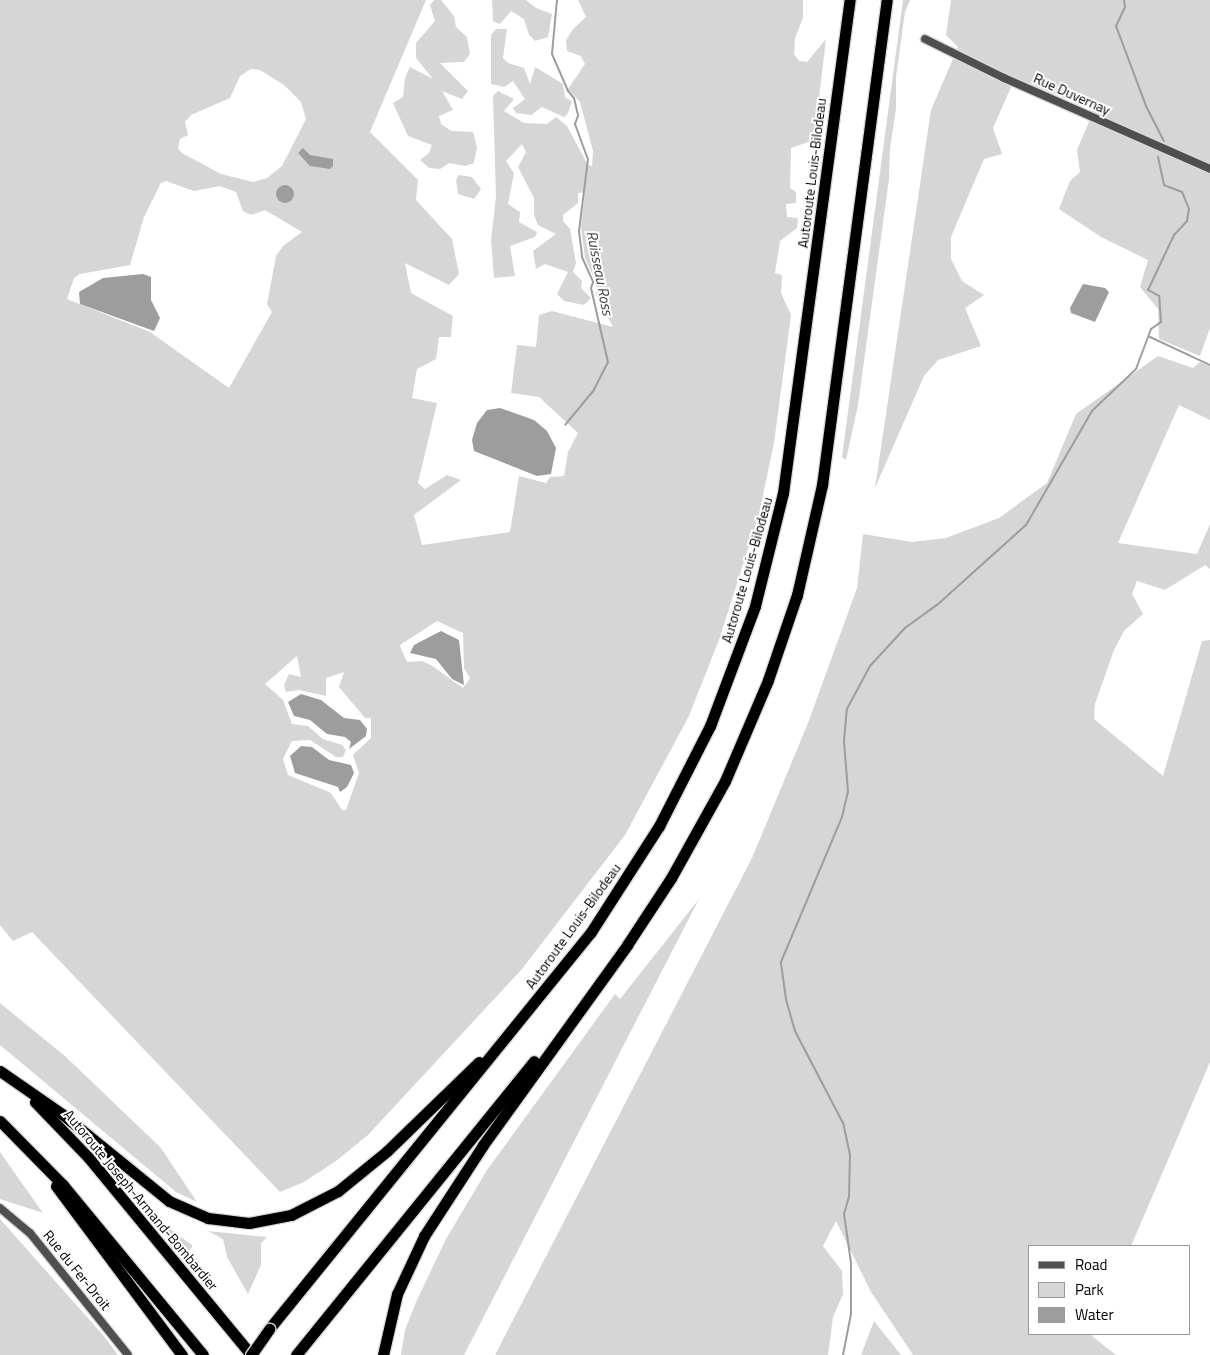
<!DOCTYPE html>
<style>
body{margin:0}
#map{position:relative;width:1210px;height:1355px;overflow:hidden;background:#fff;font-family:"Titillium Web",sans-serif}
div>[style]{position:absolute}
.green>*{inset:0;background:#d6d6d6}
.water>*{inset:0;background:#9d9d9d}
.round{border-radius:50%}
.stream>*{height:2px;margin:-1px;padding:0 1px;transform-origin:1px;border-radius:1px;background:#9d9d9d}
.roads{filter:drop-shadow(1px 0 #dbdbdb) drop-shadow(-1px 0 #dbdbdb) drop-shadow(0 1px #dbdbdb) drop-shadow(0 -1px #dbdbdb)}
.minor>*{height:8px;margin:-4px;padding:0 4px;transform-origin:4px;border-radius:4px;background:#4f4f4f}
.highway>*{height:11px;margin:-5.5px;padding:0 5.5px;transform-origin:5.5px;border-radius:5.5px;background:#000}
.bridges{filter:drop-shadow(1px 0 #dbdbdb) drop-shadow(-1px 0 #dbdbdb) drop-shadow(0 1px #dbdbdb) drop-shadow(0 -1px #dbdbdb)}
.highway-bridge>*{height:11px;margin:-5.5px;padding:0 5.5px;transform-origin:5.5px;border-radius:5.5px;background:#000}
span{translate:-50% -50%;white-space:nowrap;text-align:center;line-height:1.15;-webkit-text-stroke:4px #fff;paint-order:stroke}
.street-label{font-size:14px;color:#000}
.water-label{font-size:15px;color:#3e3e3e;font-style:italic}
.legend{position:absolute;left:1028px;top:1245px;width:162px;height:90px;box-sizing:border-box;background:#fff;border:1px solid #999;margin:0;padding:6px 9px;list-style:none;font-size:15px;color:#000}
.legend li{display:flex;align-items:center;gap:10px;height:25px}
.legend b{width:25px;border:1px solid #999}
</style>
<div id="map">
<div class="green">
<div style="clip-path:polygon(evenodd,0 0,426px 0,370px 132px,418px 180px,416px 200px,452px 239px,459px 274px,449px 285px,405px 263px,411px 293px,453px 316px,451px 337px,439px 337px,436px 359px,417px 369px,412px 398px,437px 403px,418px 483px,425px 489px,447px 475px,461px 480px,414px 515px,422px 545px,510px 532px,519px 476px,546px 483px,550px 477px,564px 476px,568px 452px,578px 433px,539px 397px,511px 393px,517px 345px,536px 347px,539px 315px,552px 311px,613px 327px,596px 295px,596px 283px,585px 258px,581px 227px,585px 192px,578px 193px,578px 203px,563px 215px,563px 221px,570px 229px,576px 263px,573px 272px,582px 281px,581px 288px,591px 298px,584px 305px,564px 301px,557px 294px,568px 272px,545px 264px,536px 269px,533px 251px,556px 234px,538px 225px,534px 215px,534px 198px,518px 167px,526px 152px,522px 144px,506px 161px,514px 173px,508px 204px,520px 212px,519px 222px,537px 232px,535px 237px,510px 246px,515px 276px,494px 278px,491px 240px,496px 197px,493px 96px,498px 91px,514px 99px,504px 111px,524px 123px,547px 124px,556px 117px,567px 126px,588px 165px,592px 166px,593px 151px,580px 102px,568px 89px,585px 64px,581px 56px,567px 51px,566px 40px,573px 29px,586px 17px,578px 0,803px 0,803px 18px,795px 38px,794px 54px,799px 61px,807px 62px,826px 39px,814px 140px,791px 148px,790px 188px,796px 192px,796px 203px,786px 204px,787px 217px,798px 218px,797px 228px,780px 241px,775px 273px,782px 275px,781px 293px,791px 315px,774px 443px,759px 514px,720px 637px,689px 716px,625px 835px,522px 969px,368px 1135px,336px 1161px,304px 1182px,280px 1192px,32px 932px,13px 941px,0 925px,0 0,251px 69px,260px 70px,284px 85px,301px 102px,306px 119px,282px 166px,267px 178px,253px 182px,221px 174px,182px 153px,178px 148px,180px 139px,188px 135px,185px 122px,191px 115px,230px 98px,240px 76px,251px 69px,0 0,166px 181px,194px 191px,220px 186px,236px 192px,243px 211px,251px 215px,265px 210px,302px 232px,283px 246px,276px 256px,267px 304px,272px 312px,229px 388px,150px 332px,67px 299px,74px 278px,80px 274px,130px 265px,144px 217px,161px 183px,166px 181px,0 0,437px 621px,463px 633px,464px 668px,470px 678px,463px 688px,431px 665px,422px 661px,407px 662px,402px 651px,400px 645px,437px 621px,0 0,297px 656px,301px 677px,289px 674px,284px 685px,286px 692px,299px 690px,326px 696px,326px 678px,344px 672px,339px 687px,365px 718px,371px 718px,371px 738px,353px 755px,359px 773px,346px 810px,342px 810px,331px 793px,288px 775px,283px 759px,292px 741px,310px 740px,336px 757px,343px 757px,346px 750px,342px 745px,323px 739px,308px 726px,292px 724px,283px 700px,265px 684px,297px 656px)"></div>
<div style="clip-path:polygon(434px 0,441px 0,454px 16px,456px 27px,467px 37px,470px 54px,464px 62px,440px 63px,468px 91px,462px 99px,442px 91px,453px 110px,439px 116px,441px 124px,451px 131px,473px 132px,477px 147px,474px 163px,465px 166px,449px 163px,440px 169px,429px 168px,420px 160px,429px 153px,432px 145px,408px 136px,393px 103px,403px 97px,405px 78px,410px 67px,433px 79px,416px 58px,416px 43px,435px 21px,430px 5px)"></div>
<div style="clip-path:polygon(492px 0,526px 0,536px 8px,552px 14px,548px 37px,535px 41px,529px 35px,524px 19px,511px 11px,500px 24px,493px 21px)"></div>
<div style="clip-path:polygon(903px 0,910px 0,905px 12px,896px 77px,896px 109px,890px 148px,889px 179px,858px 405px,846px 460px,842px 457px)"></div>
<div style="clip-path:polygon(951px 0,1210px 0,1210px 328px,1200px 356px,1159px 339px,1158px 309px,1140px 287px,1148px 260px,1101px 237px,1059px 209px,1070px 181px,1080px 172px,1077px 150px,1094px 110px,1015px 78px,993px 128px,1002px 154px,984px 159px,951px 237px,951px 259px,962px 281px,984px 295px,965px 308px,981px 346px,938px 360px,924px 376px,875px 488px,931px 110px,958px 47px,946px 35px)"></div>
<div style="clip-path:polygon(496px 29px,507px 29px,503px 58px,508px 63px,524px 68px,530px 84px,535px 67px,563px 84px,565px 97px,572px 102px,567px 115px,564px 117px,542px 107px,531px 115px,516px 113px,513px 108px,525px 99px,513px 81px,504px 87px,491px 84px,491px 35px)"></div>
<div style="clip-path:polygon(459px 175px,472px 177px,481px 189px,474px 199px,458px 194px,456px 180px)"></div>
<div style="clip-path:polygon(1158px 356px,1193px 368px,1200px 362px,1210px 366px,1210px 420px,1179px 405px,1118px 543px,1197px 554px,1210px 524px,1210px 569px,1205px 565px,1165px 590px,1137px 581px,1132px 594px,1143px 614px,1124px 631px,1114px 650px,1095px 704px,1094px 719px,1163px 776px,1202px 641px,1210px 640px,1210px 1062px,1131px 1246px,1029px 1246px,1029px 1334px,1093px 1334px,1092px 1336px,1116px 1355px,913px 1355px,871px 1292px,836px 1221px,823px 1246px,842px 1271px,843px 1294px,833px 1317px,828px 1355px,495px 1355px,752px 858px,808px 723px,857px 588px,863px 534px,912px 542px,946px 538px,999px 518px,1047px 483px,1076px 414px)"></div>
<div style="clip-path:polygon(699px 899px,464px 1355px,401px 1355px,405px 1330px,416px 1302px,446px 1239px,487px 1170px,615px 994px,620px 999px)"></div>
<div style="clip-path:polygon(0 1003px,66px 1057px,161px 1148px,197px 1202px,176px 1192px,0 1045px)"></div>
<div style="clip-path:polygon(0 1152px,19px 1179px,43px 1213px,0 1199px)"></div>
<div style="clip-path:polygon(0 1219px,103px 1335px,118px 1355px,0 1355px)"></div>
<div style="clip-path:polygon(166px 1226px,192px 1245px,192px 1248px,185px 1252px,166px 1231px)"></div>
<div style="clip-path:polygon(208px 1231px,267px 1237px,261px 1243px,261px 1265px,248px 1294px,227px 1257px,223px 1239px)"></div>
<div style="clip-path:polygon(874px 1321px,901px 1355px,861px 1355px)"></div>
</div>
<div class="water">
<div style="clip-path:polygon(303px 148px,310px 155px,333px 159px,333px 166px,330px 169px,310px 166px,298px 153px)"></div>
<div class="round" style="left:276px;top:185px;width:18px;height:18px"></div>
<div style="clip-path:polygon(143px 274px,151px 277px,151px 300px,160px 318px,154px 331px,80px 304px,79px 292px,103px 278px)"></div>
<div style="clip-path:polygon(1083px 284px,1105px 288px,1109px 292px,1095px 322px,1071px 313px,1070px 308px)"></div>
<div style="clip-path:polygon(500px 408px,534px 420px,547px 431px,556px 448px,551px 474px,537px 476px,474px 451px,472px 440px,477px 423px,487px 410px)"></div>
<div style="clip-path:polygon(441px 631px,459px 640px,464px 685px,452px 679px,436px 659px,410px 653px,414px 645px)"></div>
<div style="clip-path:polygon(301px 694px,321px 700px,344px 718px,360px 720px,367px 729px,366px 736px,349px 749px,351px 742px,345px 737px,327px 734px,310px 720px,294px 716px,288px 702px)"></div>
<div style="clip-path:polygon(301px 746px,312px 747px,329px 760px,351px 765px,354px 773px,347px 787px,340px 792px,338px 787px,295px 773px,290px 756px)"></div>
</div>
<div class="stream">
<div style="left:557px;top:0;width:54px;rotate:95.3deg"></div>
<div style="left:552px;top:54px;width:40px;rotate:66.6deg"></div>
<div style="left:568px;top:91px;width:9px;rotate:49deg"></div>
<div style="left:574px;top:98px;width:18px;rotate:77deg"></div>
<div style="left:578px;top:116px;width:9px;rotate:111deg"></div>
<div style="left:575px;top:124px;width:37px;rotate:70deg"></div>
<div style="left:588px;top:159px;width:73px;rotate:97.1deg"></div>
<div style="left:579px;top:231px;width:26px;rotate:83deg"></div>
<div style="left:582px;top:257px;width:27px;rotate:66deg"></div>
<div style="left:593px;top:282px;width:6px;rotate:108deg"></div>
<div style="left:591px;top:288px;width:76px;rotate:77.1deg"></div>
<div style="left:608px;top:362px;width:31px;rotate:117deg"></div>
<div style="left:594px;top:390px;width:45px;rotate:129.6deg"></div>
<div style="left:1124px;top:0;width:7px;rotate:82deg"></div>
<div style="left:1125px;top:7px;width:21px;rotate:115deg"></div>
<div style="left:1116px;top:26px;width:85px;rotate:69.4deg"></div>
<div style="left:1146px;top:106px;width:39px;rotate:63deg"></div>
<div style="left:1150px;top:337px;width:66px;rotate:25deg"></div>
<div style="left:843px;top:1355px;width:42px;rotate:-79deg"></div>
<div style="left:851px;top:1314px;width:51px;rotate:-90deg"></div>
<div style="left:851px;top:1263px;width:49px;rotate:-98.1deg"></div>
<div style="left:844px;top:1214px;width:19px;rotate:-74deg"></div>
<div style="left:849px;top:1196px;width:41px;rotate:-88.6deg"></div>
<div style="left:850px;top:1155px;width:33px;rotate:-102deg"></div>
<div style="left:843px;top:1123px;width:104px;rotate:-117.6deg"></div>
<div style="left:795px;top:1031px;width:33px;rotate:-106deg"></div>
<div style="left:786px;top:999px;width:37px;rotate:-98deg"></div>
<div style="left:781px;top:962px;width:157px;rotate:-67.2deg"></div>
<div style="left:842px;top:817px;width:26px;rotate:-77deg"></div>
<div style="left:848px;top:792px;width:51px;rotate:-94.5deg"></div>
<div style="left:844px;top:741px;width:32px;rotate:-85deg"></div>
<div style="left:847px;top:709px;width:49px;rotate:-61.9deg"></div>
<div style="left:870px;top:666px;width:52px;rotate:-47.4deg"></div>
<div style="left:905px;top:628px;width:39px;rotate:-36deg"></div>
<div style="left:937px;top:605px;width:120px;rotate:-42deg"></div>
<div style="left:1026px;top:525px;width:132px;rotate:-59.9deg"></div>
<div style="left:1092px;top:411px;width:61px;rotate:-43.7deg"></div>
<div style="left:1136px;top:369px;width:43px;rotate:-69.4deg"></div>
<div style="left:1151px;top:329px;width:12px;rotate:-35deg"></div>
<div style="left:1161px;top:322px;width:26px;rotate:-94deg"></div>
<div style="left:1159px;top:296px;width:13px;rotate:-151deg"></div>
<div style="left:1148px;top:290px;width:61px;rotate:-64.7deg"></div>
<div style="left:1174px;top:235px;width:19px;rotate:-47deg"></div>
<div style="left:1187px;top:221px;width:12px;rotate:-81deg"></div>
<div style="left:1189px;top:209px;width:18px;rotate:-112deg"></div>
<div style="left:1182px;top:192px;width:19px;rotate:-159deg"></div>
<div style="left:1164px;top:185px;width:29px;rotate:-102deg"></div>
</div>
<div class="roads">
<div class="minor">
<div style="left:925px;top:39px;width:88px;rotate:26.3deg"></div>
<div style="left:1004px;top:78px;width:225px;rotate:23.8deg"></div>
<div style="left:0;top:1208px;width:39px;rotate:40deg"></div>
<div style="left:30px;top:1233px;width:156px;rotate:51.2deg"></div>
</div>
<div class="highway">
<div style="left:0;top:1071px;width:75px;rotate:34.7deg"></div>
<div style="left:62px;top:1114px;width:138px;rotate:39.1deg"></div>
<div style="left:169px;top:1201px;width:43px;rotate:23.6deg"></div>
<div style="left:208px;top:1218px;width:41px;rotate:7deg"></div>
<div style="left:249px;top:1223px;width:43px;rotate:-10.8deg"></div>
<div style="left:291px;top:1215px;width:53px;rotate:-27.1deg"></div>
<div style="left:338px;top:1191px;width:63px;rotate:-39.2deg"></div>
<div style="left:387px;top:1151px;width:128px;rotate:-44.1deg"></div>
<div style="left:35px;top:1102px;width:76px;rotate:46.1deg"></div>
<div style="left:88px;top:1157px;width:256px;rotate:50.5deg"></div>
<div style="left:0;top:1121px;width:90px;rotate:45.5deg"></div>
<div style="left:63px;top:1185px;width:220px;rotate:50.5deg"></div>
<div style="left:56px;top:1186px;width:211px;rotate:53.3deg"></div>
<div style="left:269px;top:1329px;width:511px;rotate:-50.96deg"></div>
<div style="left:591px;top:932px;width:126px;rotate:-57.3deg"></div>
<div style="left:659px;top:826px;width:112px;rotate:-63deg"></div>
<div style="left:710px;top:726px;width:128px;rotate:-69.4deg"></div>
<div style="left:755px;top:606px;width:116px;rotate:-76.1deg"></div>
<div style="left:783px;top:493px;width:498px;rotate:-82.3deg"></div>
<div style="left:296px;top:1355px;width:378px;rotate:-51deg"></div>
<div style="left:383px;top:1355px;width:63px;rotate:-77.1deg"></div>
<div style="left:397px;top:1294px;width:64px;rotate:-65deg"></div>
<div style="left:424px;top:1236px;width:108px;rotate:-57deg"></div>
<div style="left:483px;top:1145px;width:246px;rotate:-54.2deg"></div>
<div style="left:627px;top:945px;width:80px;rotate:-56.7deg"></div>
<div style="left:671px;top:878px;width:111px;rotate:-60.9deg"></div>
<div style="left:725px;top:781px;width:110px;rotate:-66.9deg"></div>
<div style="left:768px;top:680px;width:90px;rotate:-71.2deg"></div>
<div style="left:797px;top:595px;width:113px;rotate:-77.2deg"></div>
<div style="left:822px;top:485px;width:489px;rotate:-82.4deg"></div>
</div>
</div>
<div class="bridges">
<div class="highway-bridge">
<div style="left:251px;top:1355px;width:32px;rotate:-55deg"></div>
</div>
</div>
<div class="street-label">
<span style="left:1072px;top:94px;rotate:24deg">Rue Duvernay</span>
<span style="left:812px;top:173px;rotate:-83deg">Autoroute Louis-Bilodeau</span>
<span style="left:747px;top:570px;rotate:-74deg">Autoroute Louis-Bilodeau</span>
<span style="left:573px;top:926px;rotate:-54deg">Autoroute Louis-Bilodeau</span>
<span style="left:141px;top:1200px;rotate:50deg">Autoroute Joseph-Armand-Bombardier</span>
<span style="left:77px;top:1270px;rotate:51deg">Rue du Fer-Droit</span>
</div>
<div class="water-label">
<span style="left:600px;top:273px;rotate:79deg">Ruisseau Ross</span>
</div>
<ul class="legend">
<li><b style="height:6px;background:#4f4f4f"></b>Road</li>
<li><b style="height:14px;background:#d6d6d6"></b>Park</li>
<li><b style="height:14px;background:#9d9d9d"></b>Water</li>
</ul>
</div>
